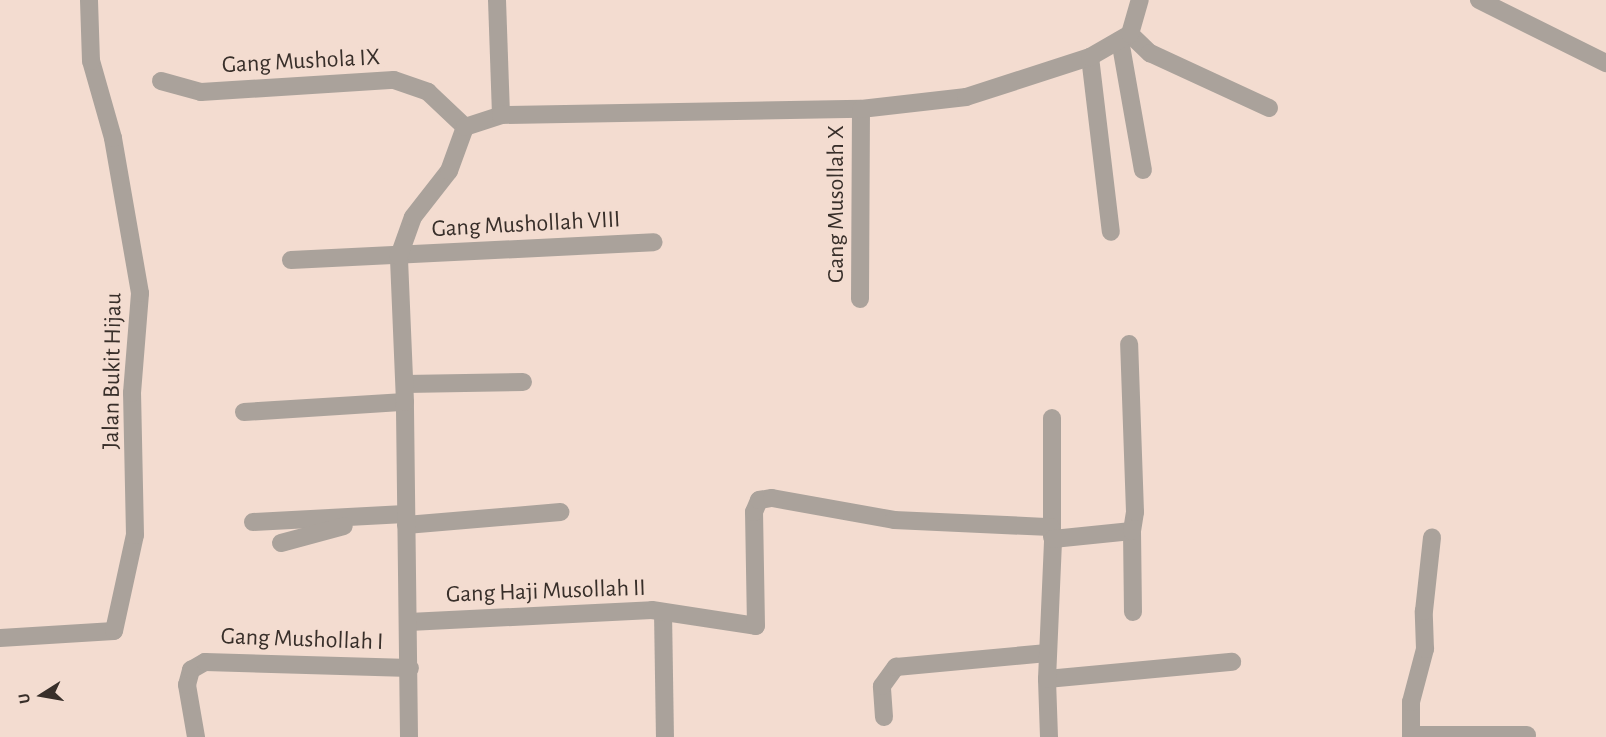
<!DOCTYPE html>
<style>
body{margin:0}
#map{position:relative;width:1606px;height:737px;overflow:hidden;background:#f3dcd0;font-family:"Alegreya Sans",sans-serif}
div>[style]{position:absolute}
.minor>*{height:18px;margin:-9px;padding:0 9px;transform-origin:9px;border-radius:9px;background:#aaa29b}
span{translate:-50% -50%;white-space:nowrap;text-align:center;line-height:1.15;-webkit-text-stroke:5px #f3dcd0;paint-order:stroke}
.street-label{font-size:24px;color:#382f2a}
.north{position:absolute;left:12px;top:665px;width:60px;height:60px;-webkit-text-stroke:4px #f3dcd0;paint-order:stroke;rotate:259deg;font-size:16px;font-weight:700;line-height:24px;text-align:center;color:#382f2a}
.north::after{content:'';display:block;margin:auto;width:21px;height:27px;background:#382f2a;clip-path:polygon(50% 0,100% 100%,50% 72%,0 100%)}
</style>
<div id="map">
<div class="minor">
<div style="left:497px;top:0;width:115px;rotate:88deg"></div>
<div style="left:1479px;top:0;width:142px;rotate:26.4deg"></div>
<div style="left:1130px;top:34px;width:28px;rotate:44deg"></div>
<div style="left:1150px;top:53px;width:131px;rotate:24.8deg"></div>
<div style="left:1120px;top:40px;width:132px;rotate:80deg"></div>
<div style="left:1090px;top:57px;width:176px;rotate:83.2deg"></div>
<div style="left:161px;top:81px;width:41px;rotate:15.4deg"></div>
<div style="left:201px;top:92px;width:193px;rotate:-3.6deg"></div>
<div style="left:394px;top:80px;width:36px;rotate:19deg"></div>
<div style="left:428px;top:92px;width:51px;rotate:43.4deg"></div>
<div style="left:291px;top:260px;width:363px;rotate:-2.8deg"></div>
<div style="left:860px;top:299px;width:190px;rotate:-89.7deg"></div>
<div style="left:405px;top:384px;width:118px;rotate:-1deg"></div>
<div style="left:244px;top:412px;width:161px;rotate:-3.6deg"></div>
<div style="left:1052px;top:418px;width:119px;rotate:90deg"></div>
<div style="left:253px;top:522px;width:152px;rotate:-3deg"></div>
<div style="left:406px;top:525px;width:155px;rotate:-4.8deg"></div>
<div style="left:1132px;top:531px;width:81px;rotate:89.3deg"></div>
<div style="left:281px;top:543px;width:65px;rotate:-15.1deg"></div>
<div style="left:663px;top:612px;width:125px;rotate:89.1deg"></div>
<div style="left:409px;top:622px;width:243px;rotate:-2.8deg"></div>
<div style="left:652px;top:610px;width:105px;rotate:8.7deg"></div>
<div style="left:756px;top:626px;width:114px;rotate:-91deg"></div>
<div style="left:754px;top:512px;width:13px;rotate:-67deg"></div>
<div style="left:759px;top:500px;width:13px;rotate:-9deg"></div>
<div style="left:772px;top:498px;width:124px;rotate:10.2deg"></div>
<div style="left:894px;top:520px;width:157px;rotate:2.6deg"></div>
<div style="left:0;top:638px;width:114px;rotate:-3.5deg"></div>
<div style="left:114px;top:631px;width:98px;rotate:-77.7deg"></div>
<div style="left:135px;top:535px;width:142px;rotate:-91.2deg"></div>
<div style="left:132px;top:393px;width:100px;rotate:-85.4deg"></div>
<div style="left:140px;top:293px;width:157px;rotate:-99.9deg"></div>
<div style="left:113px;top:138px;width:80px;rotate:-105.9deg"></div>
<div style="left:91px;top:61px;width:61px;rotate:-91.9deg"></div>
<div style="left:1047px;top:679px;width:186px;rotate:-5.3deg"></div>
<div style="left:884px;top:717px;width:31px;rotate:-94deg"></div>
<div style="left:882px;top:686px;width:24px;rotate:-54deg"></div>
<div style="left:896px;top:667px;width:152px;rotate:-5.3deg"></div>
<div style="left:1411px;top:735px;width:116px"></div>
<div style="left:196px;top:737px;width:53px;rotate:-99.8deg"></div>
<div style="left:187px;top:685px;width:16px;rotate:-75deg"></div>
<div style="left:191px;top:670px;width:16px;rotate:-30deg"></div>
<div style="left:205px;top:662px;width:205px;rotate:1.7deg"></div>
<div style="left:409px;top:737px;width:335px;rotate:-90.7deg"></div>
<div style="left:405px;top:402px;width:146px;rotate:-92.4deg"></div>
<div style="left:399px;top:256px;width:41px;rotate:-70.3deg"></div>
<div style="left:413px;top:217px;width:58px;rotate:-52deg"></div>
<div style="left:449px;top:171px;width:47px;rotate:-70deg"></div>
<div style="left:465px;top:127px;width:38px;rotate:-18deg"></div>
<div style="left:501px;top:115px;width:360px;rotate:-1deg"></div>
<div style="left:861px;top:109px;width:106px;rotate:-6.5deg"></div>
<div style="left:966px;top:97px;width:130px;rotate:-17.9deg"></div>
<div style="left:1090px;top:57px;width:46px;rotate:-29.9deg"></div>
<div style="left:1130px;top:34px;width:35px;rotate:-74deg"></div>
<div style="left:1049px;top:737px;width:58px;rotate:-92deg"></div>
<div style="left:1047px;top:679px;width:140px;rotate:-87.5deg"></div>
<div style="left:1053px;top:539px;width:79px;rotate:-5.8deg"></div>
<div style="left:1132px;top:531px;width:19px;rotate:-81deg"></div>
<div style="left:1135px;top:512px;width:168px;rotate:-92deg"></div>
<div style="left:1411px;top:737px;width:35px;rotate:-90deg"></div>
<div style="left:1411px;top:702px;width:55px;rotate:-75.2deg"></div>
<div style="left:1425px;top:649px;width:38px;rotate:-92deg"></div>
<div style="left:1424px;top:611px;width:74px;rotate:-83.8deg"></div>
</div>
<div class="street-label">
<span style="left:301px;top:62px;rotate:-3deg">Gang Mushola IX</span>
<span style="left:837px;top:204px;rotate:-90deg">Gang Musollah X</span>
<span style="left:526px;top:225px;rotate:-3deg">Gang Mushollah VIII</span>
<span style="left:113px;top:371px;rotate:-89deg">Jalan Bukit Hijau</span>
<span style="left:546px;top:592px;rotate:-2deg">Gang Haji Musollah II</span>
<span style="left:302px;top:640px;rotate:2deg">Gang Mushollah I</span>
</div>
<div class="north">U</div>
</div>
